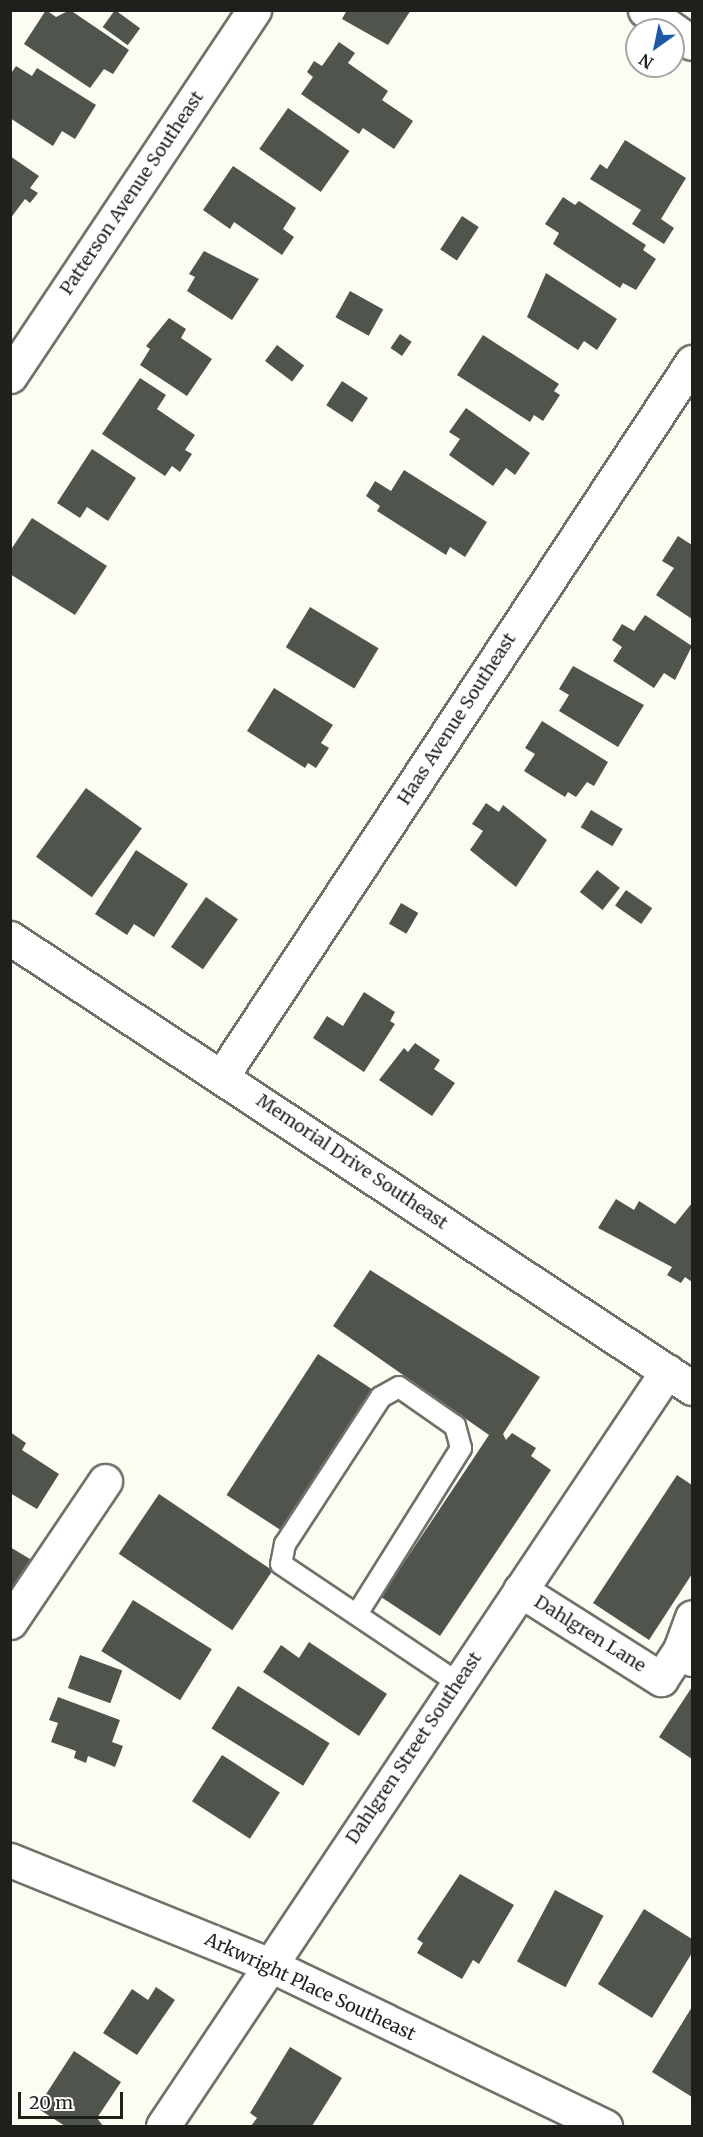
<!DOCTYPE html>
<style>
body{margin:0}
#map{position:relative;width:703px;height:2137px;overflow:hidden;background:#fdfcf2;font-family:Merriweather,serif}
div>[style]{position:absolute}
.building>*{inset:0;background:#4f544d;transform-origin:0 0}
.roads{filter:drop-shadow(2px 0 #727169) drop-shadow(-2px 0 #727169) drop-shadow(0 2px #727169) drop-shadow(0 -2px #727169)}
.service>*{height:20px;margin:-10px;padding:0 10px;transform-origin:10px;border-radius:10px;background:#fff}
.minor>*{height:33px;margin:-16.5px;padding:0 16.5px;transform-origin:16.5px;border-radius:16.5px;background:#fff}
.primary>*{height:33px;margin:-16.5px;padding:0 16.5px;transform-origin:16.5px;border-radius:16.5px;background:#fff}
.motorway>*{height:33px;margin:-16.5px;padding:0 16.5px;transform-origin:16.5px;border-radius:16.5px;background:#fff}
span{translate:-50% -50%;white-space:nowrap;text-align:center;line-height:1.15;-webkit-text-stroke:6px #fff;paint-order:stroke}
.street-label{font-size:18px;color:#1f1f1c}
.frame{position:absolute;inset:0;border:12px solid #1f1f1c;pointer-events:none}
.north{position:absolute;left:625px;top:18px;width:60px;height:60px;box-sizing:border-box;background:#fff;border:2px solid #a5a5a4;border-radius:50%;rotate:213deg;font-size:16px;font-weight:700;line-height:24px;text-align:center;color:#1f1f1c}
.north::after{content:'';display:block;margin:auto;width:21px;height:27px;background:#1d59aa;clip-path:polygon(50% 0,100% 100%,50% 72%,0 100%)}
.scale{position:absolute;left:18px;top:2092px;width:105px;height:27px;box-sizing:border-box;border:3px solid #1f1f1c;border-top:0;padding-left:8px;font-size:18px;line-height:21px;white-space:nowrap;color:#1f1f1c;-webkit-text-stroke:4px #fff;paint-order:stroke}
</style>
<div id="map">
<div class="building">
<div style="clip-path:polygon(46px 10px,56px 17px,70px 10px,129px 50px,113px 74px,104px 69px,90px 88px,24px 44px)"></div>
<div style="left:115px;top:10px;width:31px;height:21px;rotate:36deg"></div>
<div style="clip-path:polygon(347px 10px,411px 10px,388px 45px,342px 19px)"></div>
<div style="clip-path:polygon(339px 42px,355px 53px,348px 63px,388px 91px,382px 100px,413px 121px,394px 149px,363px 128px,359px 134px,301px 94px,313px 77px,307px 72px,314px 61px,322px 66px)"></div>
<div style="clip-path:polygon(16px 66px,32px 76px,37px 68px,96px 105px,75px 139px,62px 131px,53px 146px,10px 118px,10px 75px)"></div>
<div style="left:288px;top:108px;width:75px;height:50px;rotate:35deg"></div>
<div style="clip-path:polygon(625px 140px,686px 178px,661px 219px,674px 228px,664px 244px,632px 224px,641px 210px,590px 179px,600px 164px,607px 169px)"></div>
<div style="clip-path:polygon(10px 156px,39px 176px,30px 188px,38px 193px,30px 203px,25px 199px,10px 219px)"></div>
<div style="clip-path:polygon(233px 166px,296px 208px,283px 229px,294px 237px,282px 255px,234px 222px,230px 229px,203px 210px)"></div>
<div style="clip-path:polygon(563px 197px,575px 205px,579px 201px,646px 245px,643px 250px,656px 259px,636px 290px,623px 283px,620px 288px,553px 244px,559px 233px,545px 224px)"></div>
<div style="left:462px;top:216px;width:20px;height:40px;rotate:33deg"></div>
<div style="clip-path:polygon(204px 251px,259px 279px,232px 320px,187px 291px,195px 277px,189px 274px)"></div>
<div style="clip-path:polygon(546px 273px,617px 319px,597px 350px,584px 341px,578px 350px,527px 317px)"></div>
<div style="left:350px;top:291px;width:38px;height:30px;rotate:29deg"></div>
<div style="clip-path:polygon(169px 318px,186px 329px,181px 338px,212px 359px,187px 396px,140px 365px,150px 349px,146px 346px)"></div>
<div style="left:400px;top:334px;width:14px;height:17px;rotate:34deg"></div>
<div style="clip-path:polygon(483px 335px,559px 384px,554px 391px,560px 395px,543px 421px,534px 415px,530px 422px,457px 375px)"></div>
<div style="left:277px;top:345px;width:34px;height:20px;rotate:37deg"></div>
<div style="clip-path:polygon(140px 378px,166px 395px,157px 409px,195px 435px,185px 450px,192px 454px,180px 472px,172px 466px,165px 476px,102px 434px)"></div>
<div style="left:342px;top:381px;width:31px;height:29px;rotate:33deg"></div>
<div style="clip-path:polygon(466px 408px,530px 453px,515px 475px,506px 468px,493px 486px,449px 455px,460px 439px,449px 432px)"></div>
<div style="clip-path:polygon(92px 449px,136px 478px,108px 521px,87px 507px,80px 518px,57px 503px)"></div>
<div style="clip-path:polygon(404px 470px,487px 522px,465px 557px,450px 547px,446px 555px,377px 511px,380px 506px,366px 496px,375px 481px,391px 491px)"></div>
<div style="clip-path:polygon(32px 518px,107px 566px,75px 615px,10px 574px,10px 551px)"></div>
<div style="clip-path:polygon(678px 536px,692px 545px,692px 619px,656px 595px,674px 568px,662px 561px)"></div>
<div style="left:310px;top:607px;width:80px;height:47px;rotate:31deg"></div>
<div style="clip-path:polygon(645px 615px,692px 646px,675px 680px,664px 673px,654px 688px,613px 661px,622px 647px,612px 640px,622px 624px,634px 631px)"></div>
<div style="clip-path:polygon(573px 666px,644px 705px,618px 747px,559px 711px,569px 695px,559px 689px)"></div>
<div style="clip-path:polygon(274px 688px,333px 725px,321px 743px,329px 748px,316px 768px,308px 763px,305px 768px,247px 731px)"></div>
<div style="clip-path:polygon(542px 721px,608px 762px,594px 786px,587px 782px,576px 797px,568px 792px,565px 797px,524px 771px,535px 754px,525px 748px)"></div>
<div style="left:86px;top:788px;width:69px;height:85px;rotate:36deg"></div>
<div style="clip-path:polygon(486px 803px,499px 812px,503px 805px,547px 840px,516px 887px,470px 850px,483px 831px,472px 824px)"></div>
<div style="left:591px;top:810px;width:37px;height:20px;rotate:31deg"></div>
<div style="clip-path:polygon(136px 850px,188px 884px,154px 937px,134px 924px,127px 935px,95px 914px)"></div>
<div style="left:597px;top:870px;width:29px;height:28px;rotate:38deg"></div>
<div style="left:626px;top:890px;width:32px;height:19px;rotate:35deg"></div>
<div style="left:206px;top:897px;width:39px;height:61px;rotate:35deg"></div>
<div style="left:401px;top:903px;width:20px;height:24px;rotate:30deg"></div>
<div style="clip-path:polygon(364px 992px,395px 1012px,390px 1021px,395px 1024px,364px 1072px,313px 1038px,327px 1016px,343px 1026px)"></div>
<div style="clip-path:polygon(415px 1043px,440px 1060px,434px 1069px,455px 1083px,432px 1116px,379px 1080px,404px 1048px,408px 1052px)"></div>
<div style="clip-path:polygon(616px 1199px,634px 1210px,639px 1201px,675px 1224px,692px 1203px,692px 1282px,685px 1277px,681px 1283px,667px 1275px,672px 1267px,598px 1228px)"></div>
<div style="clip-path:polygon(370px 1270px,540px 1377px,503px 1434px,506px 1440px,512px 1433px,536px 1448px,531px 1456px,551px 1470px,440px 1636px,381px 1597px,489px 1435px,333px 1326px)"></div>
<div style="left:318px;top:1354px;width:71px;height:168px;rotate:33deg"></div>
<div style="clip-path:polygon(10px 1432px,26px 1443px,22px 1450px,59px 1474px,37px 1509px,10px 1493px)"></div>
<div style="clip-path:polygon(677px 1475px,692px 1485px,692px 1574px,649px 1640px,593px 1603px)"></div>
<div style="left:159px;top:1494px;width:137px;height:72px;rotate:34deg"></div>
<div style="clip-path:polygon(10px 1547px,35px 1562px,16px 1594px,10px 1591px)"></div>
<div style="left:133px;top:1600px;width:93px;height:60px;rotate:32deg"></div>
<div style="clip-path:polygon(309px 1642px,387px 1694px,359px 1736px,263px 1672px,281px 1645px,299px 1658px)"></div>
<div style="left:80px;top:1655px;width:45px;height:35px;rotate:20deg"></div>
<div style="left:238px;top:1686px;width:108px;height:50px;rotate:32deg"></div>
<div style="clip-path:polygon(692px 1687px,692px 1759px,659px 1737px)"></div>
<div style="clip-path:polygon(58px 1697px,120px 1720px,112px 1742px,123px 1746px,115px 1767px,88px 1756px,86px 1763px,74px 1758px,76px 1751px,51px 1742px,58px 1723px,49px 1720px)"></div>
<div style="left:222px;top:1755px;width:69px;height:55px;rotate:33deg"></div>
<div style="clip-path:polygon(460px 1874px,514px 1905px,479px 1964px,473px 1960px,462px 1979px,417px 1953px,423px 1943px,417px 1939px)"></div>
<div style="left:555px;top:1890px;width:55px;height:81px;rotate:28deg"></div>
<div style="clip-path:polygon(644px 1909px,692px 1939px,692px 1953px,652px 2018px,598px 1984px)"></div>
<div style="clip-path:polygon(156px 1987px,175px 2000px,137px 2055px,103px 2033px,132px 1989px,148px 2000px)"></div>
<div style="clip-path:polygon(692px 2007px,692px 2097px,652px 2072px)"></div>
<div style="clip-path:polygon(290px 2047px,342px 2078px,312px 2126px,251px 2126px,257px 2118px,250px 2113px)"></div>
<div style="clip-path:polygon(74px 2051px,121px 2082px,97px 2118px,103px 2126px,65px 2126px,37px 2108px)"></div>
</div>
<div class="roads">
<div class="service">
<div style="left:357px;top:1614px;width:196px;rotate:-57.9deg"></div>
<div style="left:461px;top:1448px;width:23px;rotate:-105deg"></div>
<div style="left:455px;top:1426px;width:68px;rotate:-145.1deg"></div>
<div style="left:399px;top:1387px;width:21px;rotate:151deg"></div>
<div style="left:381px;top:1397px;width:176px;rotate:123.1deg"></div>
<div style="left:285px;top:1544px;width:20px;rotate:101deg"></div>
<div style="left:281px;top:1564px;width:213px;rotate:33.9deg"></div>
</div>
<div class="minor">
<div style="left:10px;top:376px;width:440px;rotate:-56.3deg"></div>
<div style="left:222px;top:1076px;width:855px;rotate:-56.64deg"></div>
<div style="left:520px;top:1590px;width:167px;rotate:32.3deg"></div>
<div style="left:661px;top:1679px;width:35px;rotate:-57deg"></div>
<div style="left:680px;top:1650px;width:15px;rotate:37deg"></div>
<div style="left:10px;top:1622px;width:170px;rotate:-56deg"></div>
<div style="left:680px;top:1650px;width:35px;rotate:-70deg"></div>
<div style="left:10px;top:1860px;width:280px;rotate:22deg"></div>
<div style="left:270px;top:1965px;width:372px;rotate:25.7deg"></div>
<div style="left:163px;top:2126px;width:908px;rotate:-56.27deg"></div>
</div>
<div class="primary">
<div style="left:10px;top:938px;width:817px;rotate:33.42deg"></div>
</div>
<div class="motorway">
<div style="left:645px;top:10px;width:57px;rotate:35.1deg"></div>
</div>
</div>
<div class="street-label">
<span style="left:132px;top:193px;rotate:-56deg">Patterson Avenue Southeast</span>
<span style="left:457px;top:719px;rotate:-57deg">Haas Avenue Southeast</span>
<span style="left:352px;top:1162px;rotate:34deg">Memorial Drive Southeast</span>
<span style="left:590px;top:1634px;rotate:32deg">Dahlgren Lane</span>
<span style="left:414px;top:1748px;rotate:-56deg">Dahlgren Street Southeast</span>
<span style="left:310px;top:1987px;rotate:25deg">Arkwright Place Southeast</span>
</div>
<div class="frame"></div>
<div class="north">N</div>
<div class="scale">20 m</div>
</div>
